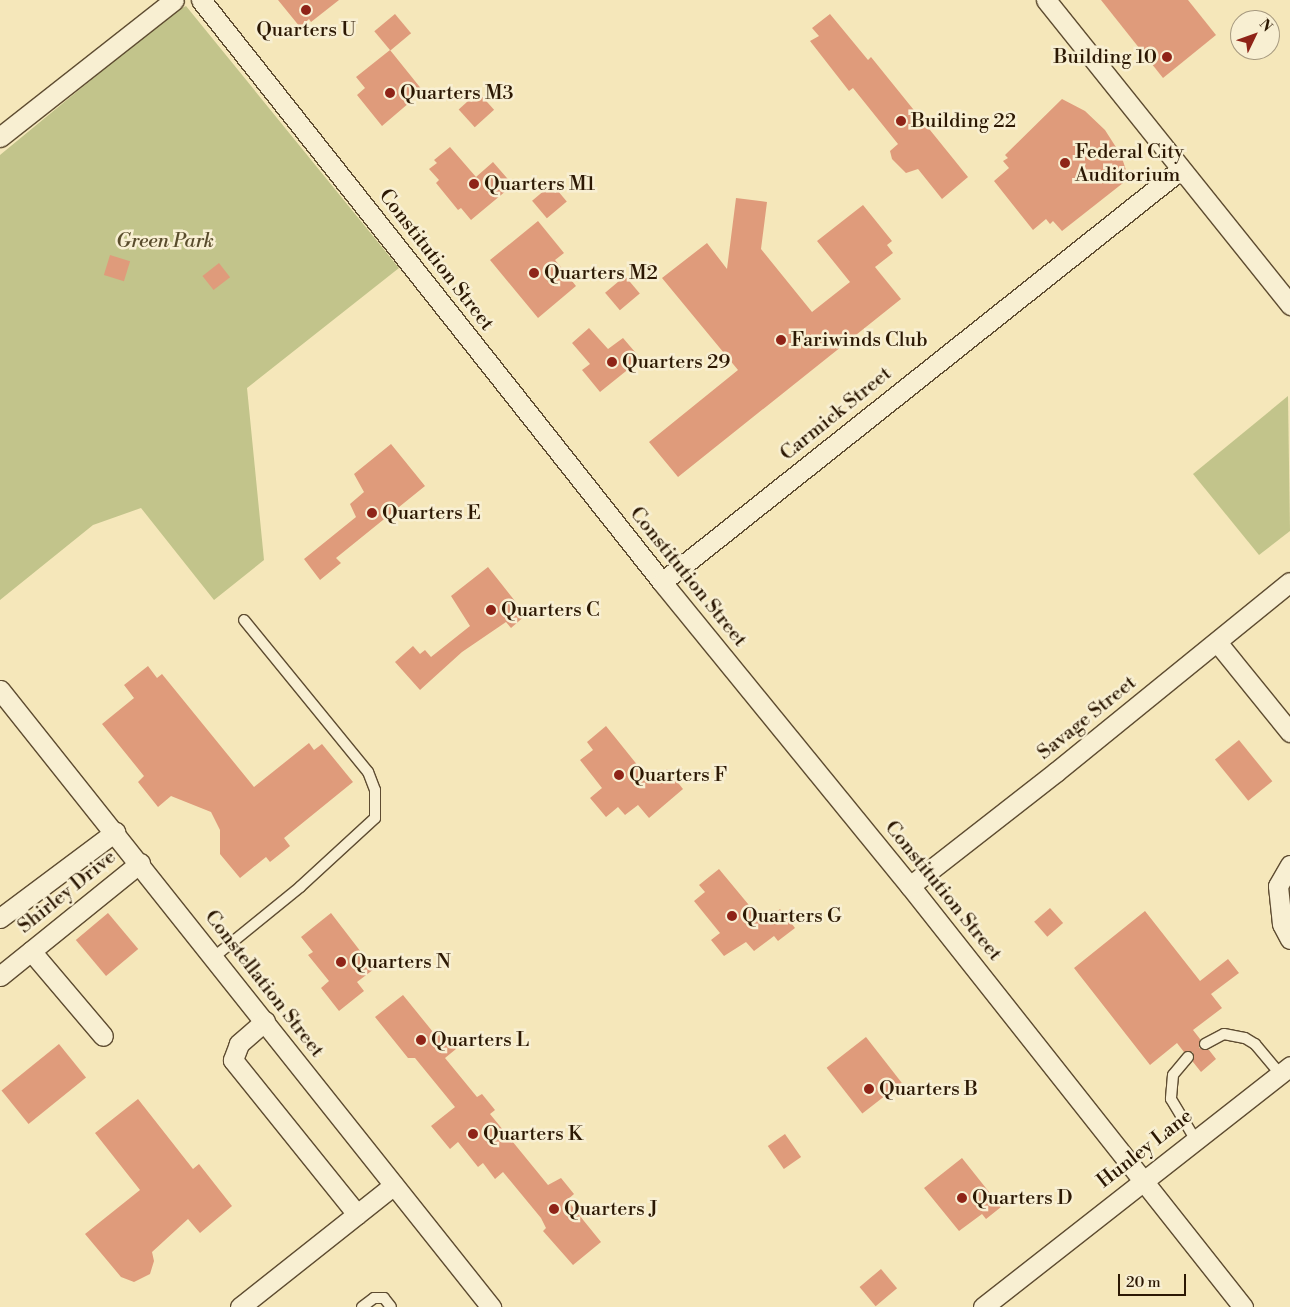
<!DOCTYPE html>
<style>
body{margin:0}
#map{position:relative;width:1290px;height:1307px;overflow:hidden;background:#f5e7ba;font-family:"Libre Bodoni",serif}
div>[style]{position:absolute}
.green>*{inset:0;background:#c2c48b}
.building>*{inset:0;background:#df9b7b;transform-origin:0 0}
.roads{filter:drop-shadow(1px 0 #5e4c31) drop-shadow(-1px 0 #5e4c31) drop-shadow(0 1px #5e4c31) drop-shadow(0 -1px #5e4c31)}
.lane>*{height:10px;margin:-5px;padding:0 5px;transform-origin:5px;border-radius:5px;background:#f8efd2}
.street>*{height:19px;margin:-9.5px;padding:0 9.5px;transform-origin:9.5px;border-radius:9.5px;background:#f8efd2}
.dots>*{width:14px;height:14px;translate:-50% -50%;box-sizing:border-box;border:2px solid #f8efd2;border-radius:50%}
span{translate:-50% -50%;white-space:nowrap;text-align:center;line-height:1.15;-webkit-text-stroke:5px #f8efd2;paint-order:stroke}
.poi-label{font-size:20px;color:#2c1803}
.right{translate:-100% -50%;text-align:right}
.left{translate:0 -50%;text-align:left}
.park-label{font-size:20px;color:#594c2c;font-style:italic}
.street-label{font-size:20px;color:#2c1803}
.north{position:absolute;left:1230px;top:10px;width:50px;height:50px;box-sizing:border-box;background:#f8efd2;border:1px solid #a6997f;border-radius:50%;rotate:48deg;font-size:14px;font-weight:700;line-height:20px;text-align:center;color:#2c1803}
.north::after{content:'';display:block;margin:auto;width:18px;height:22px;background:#8f2418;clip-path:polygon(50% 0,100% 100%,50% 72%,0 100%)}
.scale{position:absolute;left:1118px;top:1274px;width:68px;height:22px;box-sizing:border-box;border:2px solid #2c1803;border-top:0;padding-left:6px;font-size:15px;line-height:18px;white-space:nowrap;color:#2c1803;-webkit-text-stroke:4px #f8efd2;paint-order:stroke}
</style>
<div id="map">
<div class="green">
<div style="clip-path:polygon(186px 6px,399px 268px,247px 388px,264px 560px,214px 600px,141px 508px,93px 525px,0 600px,0 155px,171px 14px)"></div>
<div style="clip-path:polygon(1288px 396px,1290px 531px,1259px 555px,1193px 474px)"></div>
</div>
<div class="building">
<div style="clip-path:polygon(278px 0,339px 0,311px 22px,309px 19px,300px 27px)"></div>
<div style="clip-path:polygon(1101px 0,1188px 0,1216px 35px,1163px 78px)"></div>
<div style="left:395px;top:14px;width:25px;height:27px;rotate:50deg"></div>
<div style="clip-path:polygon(830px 14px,868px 60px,871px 57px,968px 177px,942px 199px,918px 169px,906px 173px,892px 159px,890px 151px,898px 144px,853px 88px,849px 91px,810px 41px,819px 36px,812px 28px)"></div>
<div style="clip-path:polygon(390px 50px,423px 91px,382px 126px,357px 95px,365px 88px,356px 77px)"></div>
<div style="left:478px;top:92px;width:24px;height:26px;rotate:48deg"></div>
<div style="clip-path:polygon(1062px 99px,1085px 111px,1105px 130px,1121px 155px,1127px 173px,1119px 179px,1123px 183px,1062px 231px,1053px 221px,1050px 224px,1046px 219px,1033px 230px,994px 181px,1009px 168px,1003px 161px,1008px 158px,1005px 155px)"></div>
<div style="clip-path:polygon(450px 147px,476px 177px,493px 162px,513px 185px,471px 220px,461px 208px,458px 210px,436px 183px,439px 180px,429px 169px,437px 163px,434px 160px)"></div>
<div style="left:552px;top:184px;width:23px;height:26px;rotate:50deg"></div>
<div style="clip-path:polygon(736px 198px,767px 202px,761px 249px,812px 312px,850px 282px,817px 241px,863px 205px,892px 241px,887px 245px,893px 253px,875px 267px,901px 299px,678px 477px,649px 442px,738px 370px,662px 278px,707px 243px,727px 269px)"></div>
<div style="clip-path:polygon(538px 221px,564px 253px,555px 260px,576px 286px,538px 318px,490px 260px)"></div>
<div style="left:110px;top:255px;width:21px;height:21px;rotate:17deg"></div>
<div style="left:219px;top:263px;width:18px;height:21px;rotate:52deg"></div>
<div style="left:625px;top:276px;width:23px;height:26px;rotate:50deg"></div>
<div style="clip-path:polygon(589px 328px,608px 349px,623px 338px,641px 359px,600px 392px,582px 370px,590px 364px,572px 343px)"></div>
<div style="clip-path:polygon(391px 444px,425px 486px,336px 558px,341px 563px,320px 580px,304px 559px,356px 517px,350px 504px,364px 492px,354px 474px)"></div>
<div style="clip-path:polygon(488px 567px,526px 615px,511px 628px,506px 622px,462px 652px,420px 690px,395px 662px,413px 646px,420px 654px,425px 650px,431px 657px,470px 626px,451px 596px)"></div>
<div style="clip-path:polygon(148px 666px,157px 678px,162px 674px,254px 787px,309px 743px,314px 750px,322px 744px,353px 782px,284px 838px,290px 846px,270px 862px,266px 857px,240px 878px,220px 854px,220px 830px,211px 812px,171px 796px,158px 807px,138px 782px,144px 776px,102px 724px,134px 698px,124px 685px)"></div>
<div style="clip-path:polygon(606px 726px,651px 782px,667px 769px,683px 789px,649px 818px,638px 805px,625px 815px,618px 807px,606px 817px,590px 798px,602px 788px,580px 760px,593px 750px,587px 742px)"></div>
<div style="left:1239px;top:740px;width:53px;height:31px;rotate:51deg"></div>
<div style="clip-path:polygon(719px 869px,763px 922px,780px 909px,795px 928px,778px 941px,774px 936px,754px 951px,746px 942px,724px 956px,711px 940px,720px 933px,694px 901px,705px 892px,699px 885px)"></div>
<div style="left:1050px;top:908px;width:20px;height:21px;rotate:49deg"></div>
<div style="clip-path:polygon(1145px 911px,1200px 981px,1228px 959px,1239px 973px,1211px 994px,1222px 1008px,1193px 1030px,1200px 1039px,1199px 1048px,1209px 1050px,1216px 1059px,1201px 1072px,1193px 1062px,1193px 1052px,1184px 1052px,1177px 1043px,1150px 1065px,1074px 968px)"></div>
<div style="left:108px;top:913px;width:47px;height:42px;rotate:50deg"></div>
<div style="clip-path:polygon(331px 913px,374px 969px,357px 982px,364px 991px,339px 1011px,321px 988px,329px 981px,308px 955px,313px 952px,301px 937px)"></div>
<div style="clip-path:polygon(403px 995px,437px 1037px,442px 1033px,456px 1049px,445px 1058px,477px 1097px,482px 1094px,495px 1110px,490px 1114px,548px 1185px,561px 1178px,574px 1194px,567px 1200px,601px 1242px,573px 1265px,543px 1231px,546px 1228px,541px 1218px,503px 1172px,495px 1179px,483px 1163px,478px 1167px,458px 1142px,450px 1149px,431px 1126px,455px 1107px,415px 1058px,408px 1058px,375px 1017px)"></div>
<div style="left:866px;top:1037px;width:58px;height:50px;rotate:52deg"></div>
<div style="left:59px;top:1044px;width:43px;height:74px;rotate:51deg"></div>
<div style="clip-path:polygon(138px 1099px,193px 1169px,199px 1164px,232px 1206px,200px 1233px,188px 1219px,152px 1252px,154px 1261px,150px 1274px,134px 1282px,121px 1277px,85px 1234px,140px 1190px,95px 1133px)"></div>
<div style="left:785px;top:1134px;width:28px;height:21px;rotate:55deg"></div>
<div style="clip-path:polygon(962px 1158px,1001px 1207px,986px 1219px,982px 1214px,959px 1231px,924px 1188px)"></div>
<div style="left:881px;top:1269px;width:25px;height:28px;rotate:50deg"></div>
</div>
<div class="roads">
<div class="lane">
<div style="left:214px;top:957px;width:111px;rotate:-39.1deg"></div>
<div style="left:300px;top:887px;width:102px;rotate:-42.6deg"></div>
<div style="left:375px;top:818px;width:28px;rotate:-90deg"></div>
<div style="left:375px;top:790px;width:19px;rotate:-111deg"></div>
<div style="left:368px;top:772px;width:196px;rotate:-129.2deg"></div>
<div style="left:1205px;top:1044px;width:21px;rotate:-28deg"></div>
<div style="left:1224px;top:1034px;width:21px;rotate:11deg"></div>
<div style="left:1245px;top:1038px;width:12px;rotate:31deg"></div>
<div style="left:1255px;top:1044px;width:39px;rotate:50deg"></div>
<div style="left:1188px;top:1057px;width:23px;rotate:130deg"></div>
<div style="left:1173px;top:1075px;width:24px;rotate:95deg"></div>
<div style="left:1171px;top:1099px;width:47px;rotate:59deg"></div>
<div style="left:362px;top:1307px;width:15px;rotate:-37deg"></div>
<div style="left:374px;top:1298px;width:10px"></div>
<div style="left:384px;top:1298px;width:11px;rotate:52deg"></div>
</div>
<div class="street">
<div style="left:201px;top:0;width:742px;rotate:51.62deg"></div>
<div style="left:662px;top:582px;width:392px;rotate:50.8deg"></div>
<div style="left:910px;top:886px;width:537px;rotate:51.66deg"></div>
<div style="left:1046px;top:0;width:391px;rotate:51.3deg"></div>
<div style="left:0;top:137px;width:221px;rotate:-38.2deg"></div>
<div style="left:662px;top:582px;width:662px;rotate:-38.5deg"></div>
<div style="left:1217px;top:642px;width:116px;rotate:51deg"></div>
<div style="left:0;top:690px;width:789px;rotate:51.49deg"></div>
<div style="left:1290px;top:865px;width:24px;rotate:120deg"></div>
<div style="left:1278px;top:886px;width:38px;rotate:84deg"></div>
<div style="left:1282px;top:924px;width:17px;rotate:62deg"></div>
<div style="left:910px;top:886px;width:185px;rotate:-38deg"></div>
<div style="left:1056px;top:772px;width:301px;rotate:-39.1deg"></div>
<div style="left:0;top:918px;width:144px;rotate:-36.8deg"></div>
<div style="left:31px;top:951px;width:111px;rotate:49.7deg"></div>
<div style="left:0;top:976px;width:180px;rotate:-38.9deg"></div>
<div style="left:265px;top:1021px;width:35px;rotate:139deg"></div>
<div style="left:239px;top:1044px;width:17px;rotate:111deg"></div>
<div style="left:233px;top:1060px;width:198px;rotate:51.2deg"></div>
<div style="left:240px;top:1307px;width:196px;rotate:-38.4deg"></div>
<div style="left:983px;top:1307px;width:390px;rotate:-38.1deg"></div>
</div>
</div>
<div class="dots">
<div style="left:306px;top:10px;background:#8f2418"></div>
<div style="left:1167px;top:57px;background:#8f2418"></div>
<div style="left:390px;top:93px;background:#8f2418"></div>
<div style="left:901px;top:121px;background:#8f2418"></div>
<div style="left:1065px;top:163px;background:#8f2418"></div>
<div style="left:474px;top:184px;background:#8f2418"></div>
<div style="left:534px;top:273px;background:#8f2418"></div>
<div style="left:781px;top:340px;background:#8f2418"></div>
<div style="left:612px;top:362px;background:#8f2418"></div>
<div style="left:372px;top:513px;background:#8f2418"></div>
<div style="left:491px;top:610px;background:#8f2418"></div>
<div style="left:619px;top:775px;background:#8f2418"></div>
<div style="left:732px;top:916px;background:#8f2418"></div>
<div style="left:341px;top:962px;background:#8f2418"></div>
<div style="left:421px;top:1040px;background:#8f2418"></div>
<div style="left:869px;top:1089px;background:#8f2418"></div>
<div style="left:473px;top:1134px;background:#8f2418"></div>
<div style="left:962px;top:1198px;background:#8f2418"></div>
<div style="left:554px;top:1209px;background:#8f2418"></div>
</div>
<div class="poi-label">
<span style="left:306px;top:30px">Quarters U</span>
<span class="right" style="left:1157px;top:57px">Building 10</span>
<span class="left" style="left:400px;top:93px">Quarters M3</span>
<span class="left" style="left:911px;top:121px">Building 22</span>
<span class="left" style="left:1075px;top:164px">Federal City<br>Auditorium</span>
<span class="left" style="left:484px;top:184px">Quarters M1</span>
<span class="left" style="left:544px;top:273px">Quarters M2</span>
<span class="left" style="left:791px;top:340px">Fariwinds Club</span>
<span class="left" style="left:622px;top:362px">Quarters 29</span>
<span class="left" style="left:382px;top:513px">Quarters E</span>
<span class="left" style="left:501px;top:610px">Quarters C</span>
<span class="left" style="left:629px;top:775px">Quarters F</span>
<span class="left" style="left:742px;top:916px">Quarters G</span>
<span class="left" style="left:351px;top:962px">Quarters N</span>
<span class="left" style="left:431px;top:1040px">Quarters L</span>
<span class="left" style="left:879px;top:1089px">Quarters B</span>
<span class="left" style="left:483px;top:1134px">Quarters K</span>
<span class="left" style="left:972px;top:1198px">Quarters D</span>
<span class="left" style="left:564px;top:1209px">Quarters J</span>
</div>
<div class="park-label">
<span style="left:165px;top:241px">Green Park</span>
</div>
<div class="street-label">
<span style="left:436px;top:260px;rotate:52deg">Constitution Street</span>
<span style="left:836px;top:414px;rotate:-39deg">Carmick Street</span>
<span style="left:688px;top:577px;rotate:51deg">Constitution Street</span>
<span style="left:1087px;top:718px;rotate:-39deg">Savage Street</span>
<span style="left:943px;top:891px;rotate:51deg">Constitution Street</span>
<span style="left:67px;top:892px;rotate:-39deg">Shirley Drive</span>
<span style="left:264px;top:984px;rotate:52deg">Constellation Street</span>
<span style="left:1145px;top:1149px;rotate:-38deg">Hunley Lane</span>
</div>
<div class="north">N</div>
<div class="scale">20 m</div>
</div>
